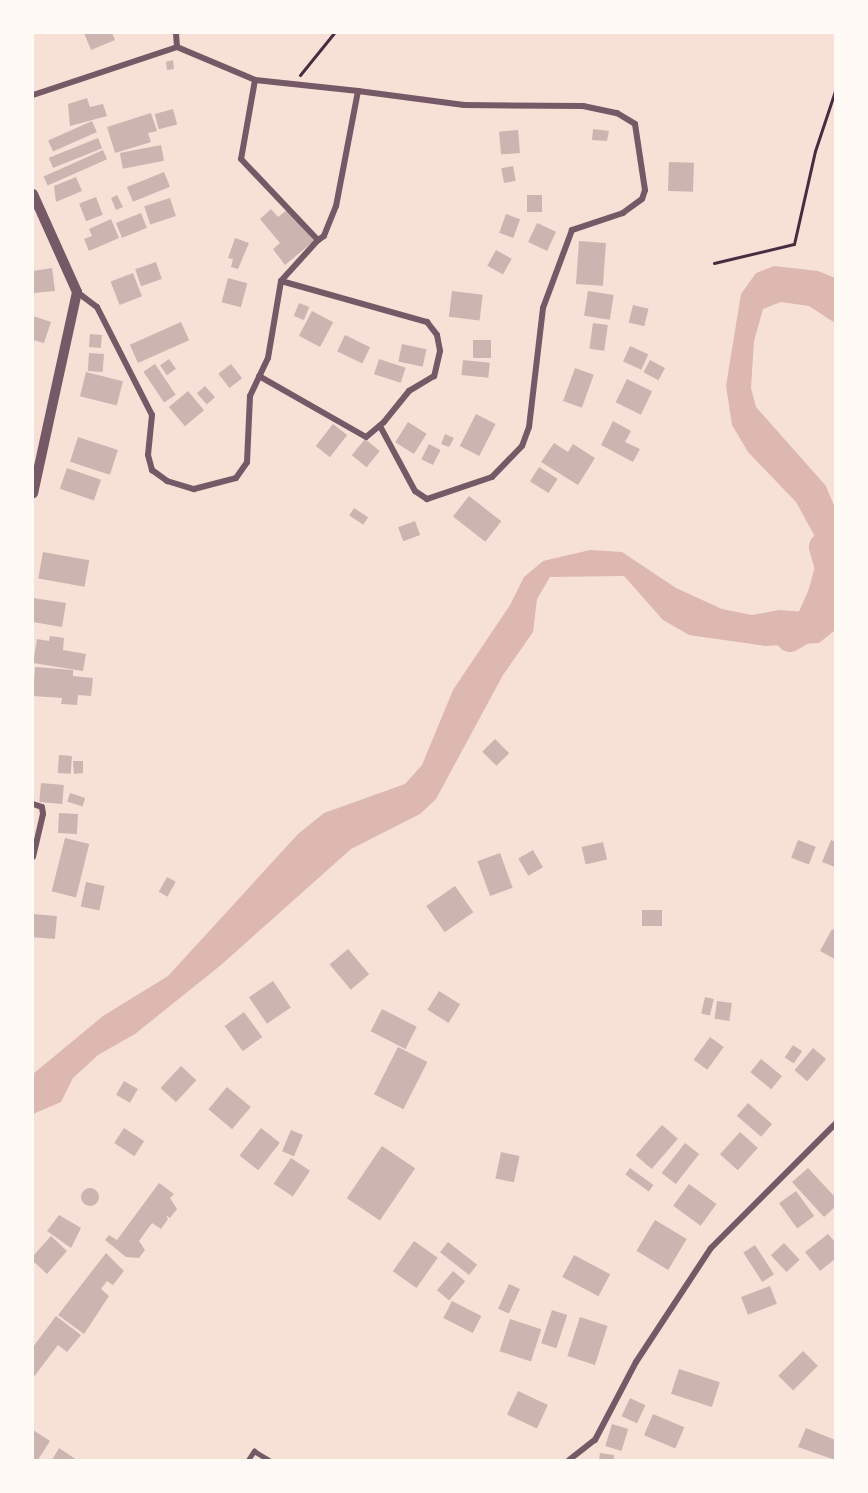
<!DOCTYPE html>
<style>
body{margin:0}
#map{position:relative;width:868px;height:1493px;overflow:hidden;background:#f7e1d7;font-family:Inter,sans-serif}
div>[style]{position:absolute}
.water>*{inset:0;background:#dcb8b0}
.river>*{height:28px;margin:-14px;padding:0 14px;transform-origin:14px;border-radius:14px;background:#dcb8b0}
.building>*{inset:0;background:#ccb4b1;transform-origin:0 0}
.round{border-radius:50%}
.path>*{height:3px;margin:-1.5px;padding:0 1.5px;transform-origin:1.5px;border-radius:1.5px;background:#4a2c40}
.service>*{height:4.5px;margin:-2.25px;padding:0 2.25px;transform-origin:2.25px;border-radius:2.25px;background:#755966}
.minor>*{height:6px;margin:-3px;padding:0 3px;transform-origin:3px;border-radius:3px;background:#755966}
.tertiary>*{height:10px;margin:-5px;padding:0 5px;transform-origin:5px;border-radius:5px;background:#755966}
span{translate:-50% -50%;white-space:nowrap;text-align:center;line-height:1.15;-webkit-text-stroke:5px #fffaf5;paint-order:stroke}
.frame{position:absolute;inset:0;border:34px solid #fffaf5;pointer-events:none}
</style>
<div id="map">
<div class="water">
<div style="clip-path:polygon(774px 266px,818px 271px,835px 278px,835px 323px,809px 306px,781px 302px,763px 309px,754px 341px,751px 388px,756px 407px,826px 486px,835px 508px,834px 631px,819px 643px,765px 646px,689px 635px,663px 620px,624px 576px,550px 577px,537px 599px,533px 632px,503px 675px,436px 799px,420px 814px,351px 849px,221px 965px,135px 1034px,98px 1055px,73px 1078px,61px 1102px,33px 1114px,33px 1074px,103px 1016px,168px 976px,298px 834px,324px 813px,405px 784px,422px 765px,453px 690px,510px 605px,524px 577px,543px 561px,590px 550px,622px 552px,676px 588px,722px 609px,752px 615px,779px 610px,818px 613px,824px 604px,824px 553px,796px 502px,748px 452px,732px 425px,726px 386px,741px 294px,756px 273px)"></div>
</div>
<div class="river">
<div style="left:790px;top:638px;width:20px;rotate:-30deg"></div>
<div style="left:807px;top:628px;width:37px;rotate:-66deg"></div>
<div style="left:822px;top:594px;width:27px;rotate:-75deg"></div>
<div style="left:829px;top:568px;width:22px;rotate:-106deg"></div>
</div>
<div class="building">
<div style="clip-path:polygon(84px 33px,112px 33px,115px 40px,91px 50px)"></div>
<div style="clip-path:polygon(173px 60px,174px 69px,167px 70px,166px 62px)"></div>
<div style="clip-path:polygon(87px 98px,90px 107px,103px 104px,107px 116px,70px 126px,68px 104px)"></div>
<div style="left:173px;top:109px;width:16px;height:19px;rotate:75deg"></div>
<div style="clip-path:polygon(151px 113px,157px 131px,148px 133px,151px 142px,115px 153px,107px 127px)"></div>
<div style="left:92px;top:121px;width:12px;height:48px;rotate:66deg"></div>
<div style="clip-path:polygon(593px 129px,609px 131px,607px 141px,592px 140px)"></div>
<div style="left:518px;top:130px;width:23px;height:19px;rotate:85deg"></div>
<div style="left:98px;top:138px;width:11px;height:53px;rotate:68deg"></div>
<div style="left:161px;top:145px;width:16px;height:42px;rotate:79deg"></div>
<div style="left:103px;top:150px;width:10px;height:65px;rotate:66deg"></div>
<div style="left:669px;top:162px;width:25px;height:29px;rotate:2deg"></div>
<div style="left:513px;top:166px;width:15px;height:12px;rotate:79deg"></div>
<div style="left:164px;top:172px;width:16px;height:40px;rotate:68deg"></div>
<div style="clip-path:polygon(76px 177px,82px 191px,56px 202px,54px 186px)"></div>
<div style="clip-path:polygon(117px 195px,123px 207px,116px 210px,111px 198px)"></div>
<div style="left:527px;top:195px;width:15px;height:17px"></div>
<div style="left:96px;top:197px;width:19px;height:18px;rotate:69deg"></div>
<div style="left:170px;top:198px;width:19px;height:27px;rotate:72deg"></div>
<div style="clip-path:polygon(271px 209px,278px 217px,288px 209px,314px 241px,285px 265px,273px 249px,280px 243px,260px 219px)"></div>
<div style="left:141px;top:213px;width:16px;height:27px;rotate:68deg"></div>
<div style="left:506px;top:214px;width:15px;height:20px;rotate:20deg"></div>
<div style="clip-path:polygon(111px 219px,119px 238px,89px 251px,84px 239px,92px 236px,89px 229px)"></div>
<div style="left:537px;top:223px;width:21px;height:21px;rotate:25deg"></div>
<div style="clip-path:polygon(235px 238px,249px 243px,238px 269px,231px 267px,233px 259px,228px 258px)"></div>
<div style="left:579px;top:241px;width:27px;height:43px;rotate:4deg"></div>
<div style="left:496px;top:250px;width:18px;height:18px;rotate:29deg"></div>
<div style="left:156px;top:262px;width:18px;height:22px;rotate:71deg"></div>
<div style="clip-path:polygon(52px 268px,55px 291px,33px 293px,33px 271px)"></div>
<div style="left:133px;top:273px;width:25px;height:24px;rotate:69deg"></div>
<div style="left:228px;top:278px;width:20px;height:25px;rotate:15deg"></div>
<div style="left:452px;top:291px;width:31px;height:26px;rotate:7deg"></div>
<div style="left:588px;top:291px;width:26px;height:25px;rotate:9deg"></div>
<div style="left:299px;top:303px;width:11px;height:14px;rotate:22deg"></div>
<div style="left:633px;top:305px;width:16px;height:18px;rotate:14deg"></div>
<div style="left:312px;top:311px;width:24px;height:28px;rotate:28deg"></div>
<div style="clip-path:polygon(33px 316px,51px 322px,44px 343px,33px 340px)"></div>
<div style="left:181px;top:322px;width:20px;height:56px;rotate:66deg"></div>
<div style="left:593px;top:323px;width:15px;height:26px;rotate:8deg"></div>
<div style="left:90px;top:334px;width:12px;height:13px;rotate:5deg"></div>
<div style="left:345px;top:335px;width:28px;height:18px;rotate:26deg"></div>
<div style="left:473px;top:340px;width:18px;height:18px"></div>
<div style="left:402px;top:344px;width:25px;height:18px;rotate:12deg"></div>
<div style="left:630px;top:346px;width:20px;height:17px;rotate:24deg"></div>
<div style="left:89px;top:353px;width:15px;height:18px;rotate:4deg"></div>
<div style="left:169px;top:359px;width:12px;height:11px;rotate:55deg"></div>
<div style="left:379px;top:359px;width:28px;height:16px;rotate:18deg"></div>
<div style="left:463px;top:360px;width:27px;height:15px;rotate:6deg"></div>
<div style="left:650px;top:360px;width:17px;height:14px;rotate:28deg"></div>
<div style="left:155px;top:364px;width:37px;height:14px;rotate:56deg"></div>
<div style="left:231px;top:364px;width:18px;height:16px;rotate:52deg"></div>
<div style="left:575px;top:368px;width:20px;height:35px;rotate:20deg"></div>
<div style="left:86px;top:372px;width:38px;height:25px;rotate:14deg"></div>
<div style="left:627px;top:379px;width:28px;height:26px;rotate:26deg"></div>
<div style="left:205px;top:386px;width:15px;height:11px;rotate:48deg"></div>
<div style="left:188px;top:391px;width:25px;height:25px;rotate:50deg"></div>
<div style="left:476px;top:414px;width:22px;height:36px;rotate:27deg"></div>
<div style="clip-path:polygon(613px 421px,631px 431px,625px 442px,640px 449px,633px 462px,601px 445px)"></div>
<div style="left:408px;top:422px;width:22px;height:24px;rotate:32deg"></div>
<div style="left:333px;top:424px;width:18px;height:28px;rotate:38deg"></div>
<div style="clip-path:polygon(445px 434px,454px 438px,449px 447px,441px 444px)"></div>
<div style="left:78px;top:437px;width:42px;height:26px;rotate:18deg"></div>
<div style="left:365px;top:439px;width:19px;height:21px;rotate:39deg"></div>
<div style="clip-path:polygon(554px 443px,568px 452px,573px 444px,595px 458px,578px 485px,541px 462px)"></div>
<div style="left:429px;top:444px;width:13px;height:17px;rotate:27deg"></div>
<div style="left:539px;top:467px;width:22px;height:17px;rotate:32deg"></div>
<div style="left:67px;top:468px;width:36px;height:22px;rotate:19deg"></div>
<div style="left:469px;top:496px;width:41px;height:26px;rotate:38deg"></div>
<div style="left:354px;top:508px;width:17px;height:9px;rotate:33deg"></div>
<div style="left:415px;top:521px;width:15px;height:18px;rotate:70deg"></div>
<div style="left:43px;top:552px;width:47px;height:27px;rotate:10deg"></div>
<div style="clip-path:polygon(33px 598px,66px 603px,62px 627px,33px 622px)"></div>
<div style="clip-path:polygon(50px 636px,64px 638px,63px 650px,86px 654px,83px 671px,33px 663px,37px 639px,49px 641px)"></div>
<div style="clip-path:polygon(35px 667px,73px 670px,73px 676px,93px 678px,91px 696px,78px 695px,77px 705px,61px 704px,62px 698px,33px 696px)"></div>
<div style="left:495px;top:739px;width:20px;height:18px;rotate:45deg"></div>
<div style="left:59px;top:755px;width:13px;height:18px;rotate:4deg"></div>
<div style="clip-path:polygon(73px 761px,83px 761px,83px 773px,74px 774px)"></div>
<div style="left:41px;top:783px;width:23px;height:19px;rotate:5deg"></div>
<div style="left:70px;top:793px;width:16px;height:9px;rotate:18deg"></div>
<div style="left:59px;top:813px;width:19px;height:20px;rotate:3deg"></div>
<div style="left:65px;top:838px;width:25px;height:55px;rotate:14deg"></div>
<div style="left:798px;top:840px;width:19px;height:19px;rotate:21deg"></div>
<div style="clip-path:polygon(831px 840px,835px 842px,835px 867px,822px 862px)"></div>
<div style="left:603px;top:842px;width:18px;height:22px;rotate:77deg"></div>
<div style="left:533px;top:850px;width:20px;height:17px;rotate:60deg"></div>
<div style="left:500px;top:853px;width:37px;height:24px;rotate:70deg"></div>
<div style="left:167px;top:877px;width:10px;height:17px;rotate:29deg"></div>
<div style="left:86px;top:882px;width:19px;height:25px;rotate:12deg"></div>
<div style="left:455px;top:886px;width:32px;height:35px;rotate:55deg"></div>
<div style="left:642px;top:910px;width:20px;height:16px"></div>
<div style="left:33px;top:914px;width:24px;height:23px;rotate:5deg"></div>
<div style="clip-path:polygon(832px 929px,835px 931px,835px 959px,820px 951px)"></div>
<div style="left:348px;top:949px;width:33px;height:24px;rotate:50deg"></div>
<div style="left:273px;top:981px;width:32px;height:29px;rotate:56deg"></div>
<div style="left:439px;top:991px;width:25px;height:22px;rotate:32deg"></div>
<div style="left:705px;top:997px;width:9px;height:17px;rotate:13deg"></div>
<div style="left:717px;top:1001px;width:15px;height:18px;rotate:8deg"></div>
<div style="left:382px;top:1009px;width:39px;height:25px;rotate:27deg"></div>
<div style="left:244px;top:1012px;width:31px;height:24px;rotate:54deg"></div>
<div style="left:710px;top:1037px;width:17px;height:28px;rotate:36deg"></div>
<div style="left:793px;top:1045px;width:11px;height:15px;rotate:34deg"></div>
<div style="left:398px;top:1047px;width:33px;height:53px;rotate:27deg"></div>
<div style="left:813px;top:1048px;width:17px;height:29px;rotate:40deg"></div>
<div style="left:761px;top:1059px;width:27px;height:17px;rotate:39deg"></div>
<div style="left:181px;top:1066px;width:21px;height:30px;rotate:43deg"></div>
<div style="left:124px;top:1081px;width:16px;height:16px;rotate:30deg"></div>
<div style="left:227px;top:1087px;width:31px;height:29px;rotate:40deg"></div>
<div style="left:748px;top:1103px;width:32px;height:17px;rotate:41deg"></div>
<div style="left:662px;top:1125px;width:21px;height:40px;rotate:41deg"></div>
<div style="left:124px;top:1128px;width:24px;height:18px;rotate:33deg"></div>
<div style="left:261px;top:1128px;width:24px;height:35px;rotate:38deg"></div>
<div style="left:291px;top:1130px;width:13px;height:23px;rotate:23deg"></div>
<div style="left:740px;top:1132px;width:24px;height:30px;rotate:42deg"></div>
<div style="left:685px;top:1143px;width:18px;height:38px;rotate:38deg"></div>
<div style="left:382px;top:1146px;width:40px;height:63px;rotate:34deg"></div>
<div style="left:501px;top:1152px;width:19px;height:27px;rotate:12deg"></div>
<div style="left:291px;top:1158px;width:23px;height:31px;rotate:34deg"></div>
<div style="left:630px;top:1168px;width:29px;height:8px;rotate:36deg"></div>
<div style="clip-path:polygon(808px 1168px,835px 1197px,835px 1207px,824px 1217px,792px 1182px)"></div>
<div style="clip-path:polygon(159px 1183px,174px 1194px,170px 1198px,177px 1209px,170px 1218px,166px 1215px,168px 1219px,161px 1229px,152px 1223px,139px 1241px,145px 1250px,139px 1258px,126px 1257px,105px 1240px,109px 1235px,117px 1240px)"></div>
<div style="left:689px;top:1184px;width:34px;height:27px;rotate:36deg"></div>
<div class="round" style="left:81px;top:1188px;width:18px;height:18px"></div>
<div style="left:796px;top:1191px;width:31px;height:21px;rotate:54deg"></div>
<div style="clip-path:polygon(59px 1215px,81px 1228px,71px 1248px,47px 1231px)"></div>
<div style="left:655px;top:1220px;width:37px;height:36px;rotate:31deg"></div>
<div style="clip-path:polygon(828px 1234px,835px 1242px,835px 1259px,820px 1271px,805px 1252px)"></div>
<div style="clip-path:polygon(51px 1236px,67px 1251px,47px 1274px,33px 1261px,33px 1256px)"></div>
<div style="left:414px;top:1241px;width:29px;height:37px;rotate:35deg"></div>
<div style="left:448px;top:1242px;width:37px;height:13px;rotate:38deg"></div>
<div style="left:784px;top:1243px;width:23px;height:18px;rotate:47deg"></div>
<div style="left:755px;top:1245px;width:35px;height:14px;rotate:57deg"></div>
<div style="clip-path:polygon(106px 1253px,124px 1271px,113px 1285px,107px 1281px,101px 1289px,109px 1296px,84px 1334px,58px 1315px)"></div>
<div style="left:574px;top:1255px;width:41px;height:25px;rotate:28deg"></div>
<div style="left:453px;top:1271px;width:16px;height:25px;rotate:40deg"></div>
<div style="left:509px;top:1284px;width:12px;height:27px;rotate:24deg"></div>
<div style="left:770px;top:1286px;width:19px;height:31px;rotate:69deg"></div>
<div style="left:452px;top:1301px;width:33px;height:19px;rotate:27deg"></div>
<div style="left:552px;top:1310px;width:16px;height:35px;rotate:18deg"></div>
<div style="clip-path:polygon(56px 1316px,81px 1335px,67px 1352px,58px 1345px,33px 1378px,33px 1347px)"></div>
<div style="left:580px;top:1317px;width:29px;height:41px;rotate:18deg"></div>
<div style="left:510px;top:1319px;width:33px;height:34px;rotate:18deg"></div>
<div style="left:803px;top:1351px;width:21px;height:35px;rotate:45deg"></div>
<div style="left:679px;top:1369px;width:43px;height:26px;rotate:18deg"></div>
<div style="left:518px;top:1391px;width:33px;height:26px;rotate:25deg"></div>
<div style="left:630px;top:1398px;width:17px;height:20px;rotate:25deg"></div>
<div style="left:653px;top:1414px;width:34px;height:23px;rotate:23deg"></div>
<div style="left:612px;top:1424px;width:17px;height:23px;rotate:17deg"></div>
<div style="clip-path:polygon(806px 1428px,835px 1440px,835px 1460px,798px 1447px)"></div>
<div style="clip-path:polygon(33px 1430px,50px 1441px,38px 1460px,33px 1460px)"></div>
<div style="clip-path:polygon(59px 1448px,77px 1460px,52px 1460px)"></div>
<div style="clip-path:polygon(600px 1453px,614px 1455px,614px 1460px,599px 1460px)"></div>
</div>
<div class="path">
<div style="left:300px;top:75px;width:54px;rotate:-51deg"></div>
<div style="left:714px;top:263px;width:82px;rotate:-13.4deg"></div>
<div style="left:794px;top:244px;width:95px;rotate:-77.3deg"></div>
<div style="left:815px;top:151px;width:63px;rotate:-71.6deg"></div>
</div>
<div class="service">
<div style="left:248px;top:1460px;width:11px;rotate:-56deg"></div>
<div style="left:254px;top:1451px;width:17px;rotate:31deg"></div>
</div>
<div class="minor">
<div style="left:176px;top:33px;width:14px;rotate:86deg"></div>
<div style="left:255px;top:80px;width:80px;rotate:100deg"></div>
<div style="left:241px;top:159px;width:112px;rotate:46.5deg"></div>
<div style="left:318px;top:240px;width:55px;rotate:132.1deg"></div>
<div style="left:281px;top:281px;width:152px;rotate:15.7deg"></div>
<div style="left:427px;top:322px;width:16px;rotate:52deg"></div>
<div style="left:437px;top:335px;width:16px;rotate:79deg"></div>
<div style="left:440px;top:351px;width:26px;rotate:103deg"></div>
<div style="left:434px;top:376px;width:29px;rotate:149deg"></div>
<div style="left:409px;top:391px;width:40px;rotate:129deg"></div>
<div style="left:384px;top:422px;width:23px;rotate:140deg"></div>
<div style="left:366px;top:437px;width:123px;rotate:-150.3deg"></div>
<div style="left:358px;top:91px;width:107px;rotate:7.5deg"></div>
<div style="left:464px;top:105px;width:119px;rotate:0.5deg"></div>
<div style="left:583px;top:106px;width:35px;rotate:12deg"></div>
<div style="left:617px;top:113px;width:21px;rotate:31deg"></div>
<div style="left:635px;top:124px;width:67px;rotate:81.4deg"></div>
<div style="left:645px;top:190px;width:9px;rotate:108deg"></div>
<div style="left:642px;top:199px;width:24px;rotate:144deg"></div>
<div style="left:623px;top:213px;width:54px;rotate:161.6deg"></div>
<div style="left:572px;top:230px;width:83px;rotate:110.4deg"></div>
<div style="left:543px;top:308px;width:120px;rotate:96.7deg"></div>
<div style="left:529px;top:427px;width:20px;rotate:110deg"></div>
<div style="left:522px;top:446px;width:43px;rotate:134.1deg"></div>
<div style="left:492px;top:477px;width:69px;rotate:161.3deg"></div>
<div style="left:427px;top:499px;width:14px;rotate:-146deg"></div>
<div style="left:415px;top:491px;width:74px;rotate:-118.3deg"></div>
<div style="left:33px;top:95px;width:152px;rotate:-18.4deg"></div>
<div style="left:177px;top:47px;width:85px;rotate:22.9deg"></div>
<div style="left:255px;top:80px;width:104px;rotate:6.1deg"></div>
<div style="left:358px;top:91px;width:117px;rotate:100.8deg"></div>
<div style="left:336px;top:206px;width:32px;rotate:112deg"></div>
<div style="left:324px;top:236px;width:7px;rotate:146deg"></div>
<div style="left:77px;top:292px;width:25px;rotate:37deg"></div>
<div style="left:97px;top:307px;width:121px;rotate:63deg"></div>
<div style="left:152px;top:415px;width:40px;rotate:95.7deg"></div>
<div style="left:148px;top:455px;width:16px;rotate:75deg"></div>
<div style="left:152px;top:470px;width:19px;rotate:36deg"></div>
<div style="left:167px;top:481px;width:28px;rotate:17deg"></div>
<div style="left:194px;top:489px;width:43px;rotate:-14.7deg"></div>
<div style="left:236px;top:478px;width:19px;rotate:-55deg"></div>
<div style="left:247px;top:462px;width:66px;rotate:-87.4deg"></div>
<div style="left:250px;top:396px;width:42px;rotate:-64.7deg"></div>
<div style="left:268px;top:358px;width:78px;rotate:-80.4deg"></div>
<div style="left:33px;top:804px;width:9px;rotate:18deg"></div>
<div style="left:42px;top:807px;width:7px;rotate:82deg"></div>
<div style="left:43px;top:814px;width:44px;rotate:103.1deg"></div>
<div style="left:569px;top:1460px;width:33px;rotate:-38deg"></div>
<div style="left:595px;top:1440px;width:88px;rotate:-62.3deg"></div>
<div style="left:636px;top:1362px;width:136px;rotate:-56.7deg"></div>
<div style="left:711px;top:1248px;width:175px;rotate:-45deg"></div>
</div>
<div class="tertiary">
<div style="left:33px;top:194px;width:107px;rotate:65.8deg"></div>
<div style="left:77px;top:292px;width:206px;rotate:102.3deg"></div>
</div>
<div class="frame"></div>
</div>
